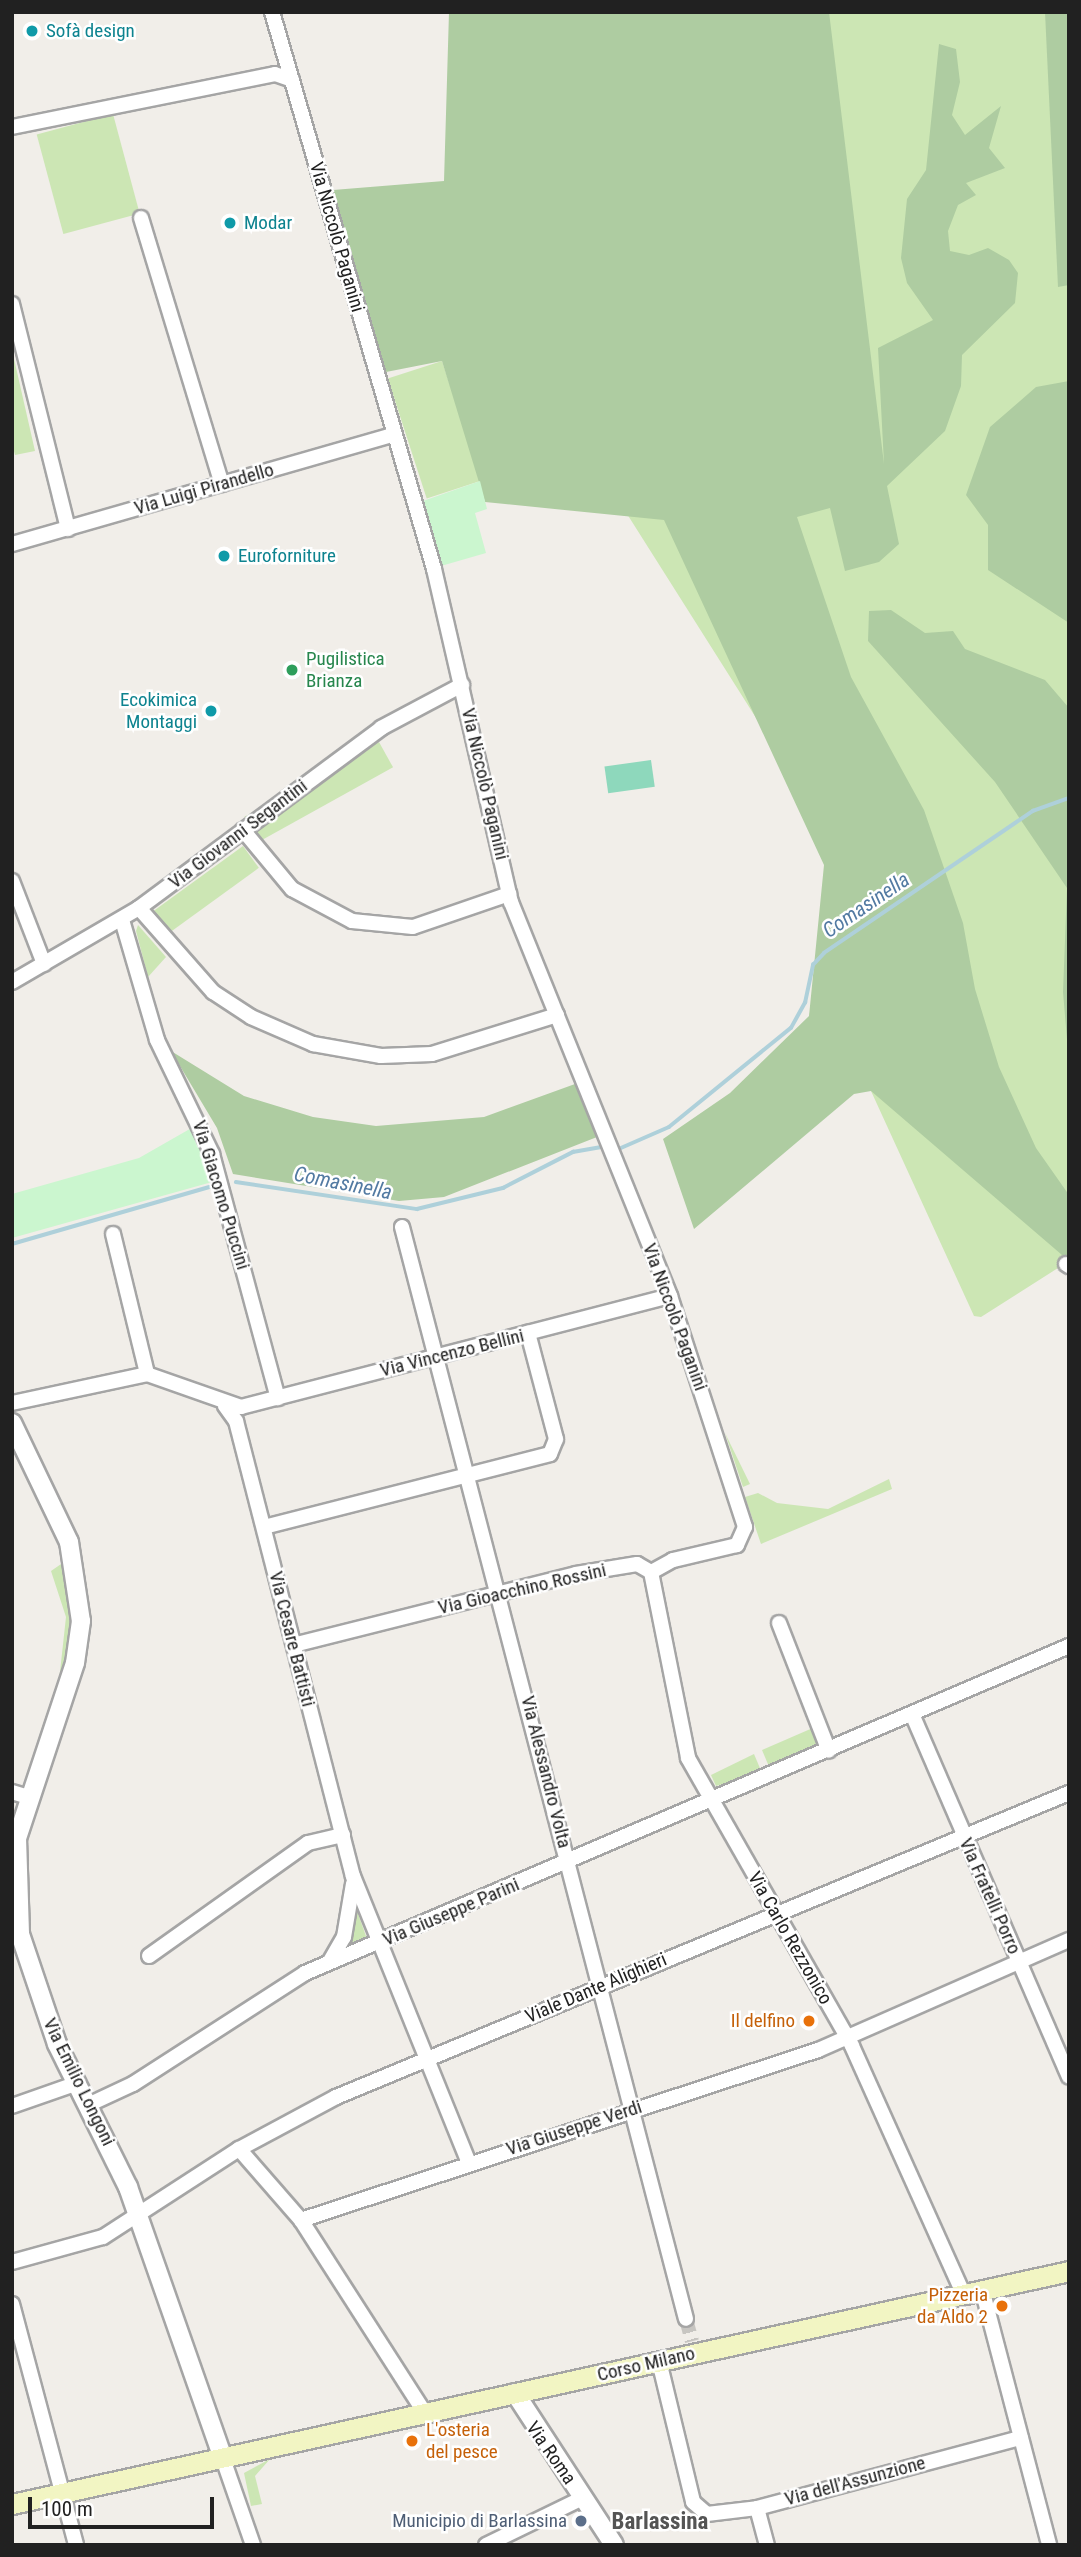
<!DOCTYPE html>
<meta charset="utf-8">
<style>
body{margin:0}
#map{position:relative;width:1081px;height:2557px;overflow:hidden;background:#f1eee9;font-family:"Roboto Condensed",sans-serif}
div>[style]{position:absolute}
.grass>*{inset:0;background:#cce6b4;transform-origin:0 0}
.forest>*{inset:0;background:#aecca1}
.park>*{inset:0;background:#cbf6cf}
.pitch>*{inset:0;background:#8ed8bc;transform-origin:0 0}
.stream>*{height:3.5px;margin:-1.75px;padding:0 1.75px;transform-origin:1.75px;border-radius:1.75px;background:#aed0da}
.minor-tunnel>*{height:14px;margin-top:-7px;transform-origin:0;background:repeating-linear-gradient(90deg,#c7c5c1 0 14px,transparent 0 21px)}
.roads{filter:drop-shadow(2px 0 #a5a5a5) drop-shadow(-2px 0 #a5a5a5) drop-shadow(0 2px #a5a5a5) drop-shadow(0 -2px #a5a5a5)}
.minor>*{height:14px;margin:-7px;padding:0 7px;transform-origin:7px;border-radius:7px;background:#fff}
.tertiary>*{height:18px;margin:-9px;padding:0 9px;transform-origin:9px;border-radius:9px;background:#fff}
.secondary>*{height:19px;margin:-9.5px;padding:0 9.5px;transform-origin:9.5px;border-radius:9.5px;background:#f2f5c3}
.dots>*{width:19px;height:19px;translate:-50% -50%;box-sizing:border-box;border:4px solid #fff;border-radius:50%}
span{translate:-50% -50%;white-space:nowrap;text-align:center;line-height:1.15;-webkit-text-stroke:5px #fff;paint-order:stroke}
.culture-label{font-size:19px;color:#0d838f}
.left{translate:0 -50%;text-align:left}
.right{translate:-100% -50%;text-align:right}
.street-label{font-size:19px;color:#212121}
.leisure-label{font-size:19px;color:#27864d}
.food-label{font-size:19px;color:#c56008}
.service-label{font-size:19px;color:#4e5e75}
.water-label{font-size:21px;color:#527aa2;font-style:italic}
.quarter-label{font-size:23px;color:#545454;font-weight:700}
.frame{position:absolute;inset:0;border:14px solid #212121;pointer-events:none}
.scale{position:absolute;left:28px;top:2497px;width:186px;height:32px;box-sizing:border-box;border:4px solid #212121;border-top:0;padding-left:9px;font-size:21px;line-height:24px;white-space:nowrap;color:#212121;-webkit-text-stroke:5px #fff;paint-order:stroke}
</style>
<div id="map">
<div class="grass">
<div style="clip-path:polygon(760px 12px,1069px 12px,1069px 1261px,981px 1317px,974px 1316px,871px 1091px,809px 1016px,849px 865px,622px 506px)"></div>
<div style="left:113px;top:114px;width:103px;height:79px;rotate:75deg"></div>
<div style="clip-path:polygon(12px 350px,35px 451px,15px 455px,12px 444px)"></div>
<div style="left:442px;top:361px;width:126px;height:57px;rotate:72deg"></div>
<div style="left:379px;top:742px;width:29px;height:154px;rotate:61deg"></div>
<div style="left:243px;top:846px;width:27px;height:111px;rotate:54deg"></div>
<div style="clip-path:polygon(138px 925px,166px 957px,148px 977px,136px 931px)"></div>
<div style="clip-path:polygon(725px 1433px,750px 1484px,743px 1487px)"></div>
<div style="clip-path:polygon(889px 1479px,892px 1489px,761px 1544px,745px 1497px,758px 1493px,777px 1503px,828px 1509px)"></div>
<div style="clip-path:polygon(64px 1562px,73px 1616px,58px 1690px,66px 1617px,51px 1571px)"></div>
<div style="clip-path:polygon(815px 1727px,819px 1746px,770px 1769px,762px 1750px)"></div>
<div style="clip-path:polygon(754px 1754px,762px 1773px,716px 1786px,711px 1775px)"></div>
<div style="clip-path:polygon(357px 1911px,367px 1939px,348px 1946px)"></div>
<div style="clip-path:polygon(270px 2459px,255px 2476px,262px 2504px,251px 2506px,244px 2473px)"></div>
</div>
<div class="forest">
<div style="clip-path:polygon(449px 12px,829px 12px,884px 464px,878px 348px,933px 320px,907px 283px,901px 258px,907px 199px,926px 170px,939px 44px,956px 49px,960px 82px,952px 115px,965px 135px,1001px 106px,989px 148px,1005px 168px,966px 183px,976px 195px,958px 205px,948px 231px,950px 251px,969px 255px,988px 248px,1009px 260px,1018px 273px,1015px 303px,962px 355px,961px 386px,945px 431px,887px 486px,899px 544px,879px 562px,845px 571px,830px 508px,797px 517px,851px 677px,924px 810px,963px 923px,975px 989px,999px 1067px,1036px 1148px,1069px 1195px,1069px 1261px,871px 1091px,854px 1094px,694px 1229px,663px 1139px,730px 1093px,809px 1016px,824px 865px,664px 520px,485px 502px,442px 361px,386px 372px,333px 190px,444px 181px)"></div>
<div style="clip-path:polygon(1045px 12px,1069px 12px,1069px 285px,1058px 287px)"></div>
<div style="clip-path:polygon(1069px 381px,1069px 623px,988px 570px,988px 525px,966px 495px,990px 427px,1036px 387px)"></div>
<div style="clip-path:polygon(891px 610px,925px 633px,953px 631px,965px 649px,1045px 680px,1069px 708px,1069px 1063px,1063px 992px,1067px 888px,995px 782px,868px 641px,869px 611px)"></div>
<div style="clip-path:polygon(171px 1051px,244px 1096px,313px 1117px,376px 1126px,484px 1117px,575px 1084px,597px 1137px,444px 1197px,399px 1201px,233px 1174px,217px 1128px)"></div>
</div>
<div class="park">
<div style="clip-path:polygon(480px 481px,487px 509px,475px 513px,486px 553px,441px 566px,423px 501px)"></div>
<div style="clip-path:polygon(195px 1126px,212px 1182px,12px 1238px,12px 1194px,139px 1158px)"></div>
</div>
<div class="pitch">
<div style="left:651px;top:760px;width:27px;height:47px;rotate:82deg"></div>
</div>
<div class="stream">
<div style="left:621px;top:1148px;width:52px;rotate:-23.6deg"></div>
<div style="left:669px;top:1127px;width:157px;rotate:-39.1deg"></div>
<div style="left:791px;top:1028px;width:29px;rotate:-61deg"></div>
<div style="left:805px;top:1003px;width:39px;rotate:-78deg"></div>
<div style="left:813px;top:965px;width:16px;rotate:-47deg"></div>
<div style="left:824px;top:953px;width:253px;rotate:-34.2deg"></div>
<div style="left:1033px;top:811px;width:38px;rotate:-20deg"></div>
<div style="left:236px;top:1182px;width:183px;rotate:8.5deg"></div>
<div style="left:417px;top:1209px;width:89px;rotate:-13.7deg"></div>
<div style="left:503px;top:1188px;width:79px;rotate:-27.2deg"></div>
<div style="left:573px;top:1152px;width:27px;rotate:-10deg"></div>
<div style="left:12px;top:1244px;width:205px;rotate:-16.1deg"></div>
</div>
<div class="minor-tunnel">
<div style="left:686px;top:2319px;width:23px;rotate:75deg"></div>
</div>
<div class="roads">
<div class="minor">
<div style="left:272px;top:12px;width:580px;rotate:73.78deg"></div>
<div style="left:434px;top:569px;width:342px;rotate:77deg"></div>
<div style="left:511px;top:902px;width:425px;rotate:68deg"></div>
<div style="left:670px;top:1296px;width:243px;rotate:72deg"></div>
<div style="left:745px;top:1527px;width:20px;rotate:114deg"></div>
<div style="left:737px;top:1545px;width:66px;rotate:166.8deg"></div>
<div style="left:673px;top:1560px;width:25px;rotate:151deg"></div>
<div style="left:651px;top:1572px;width:16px;rotate:-150deg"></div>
<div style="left:637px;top:1564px;width:62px;rotate:170.7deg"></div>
<div style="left:576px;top:1574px;width:291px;rotate:165.9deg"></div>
<div style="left:12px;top:127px;width:268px;rotate:-11.4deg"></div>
<div style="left:275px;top:74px;width:18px;rotate:19deg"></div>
<div style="left:141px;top:218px;width:278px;rotate:73.1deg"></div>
<div style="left:12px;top:304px;width:232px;rotate:76deg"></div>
<div style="left:12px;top:544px;width:398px;rotate:-16deg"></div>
<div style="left:243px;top:830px;width:77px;rotate:50.3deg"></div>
<div style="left:292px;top:889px;width:68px;rotate:28.1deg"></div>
<div style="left:352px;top:921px;width:61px;rotate:5.6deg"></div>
<div style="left:413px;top:927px;width:102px;rotate:-19deg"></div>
<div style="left:12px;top:881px;width:89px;rotate:68.9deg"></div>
<div style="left:139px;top:908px;width:112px;rotate:48.6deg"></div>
<div style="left:213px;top:992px;width:45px;rotate:33.3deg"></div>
<div style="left:251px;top:1017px;width:68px;rotate:23.5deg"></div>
<div style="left:313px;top:1044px;width:69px;rotate:10deg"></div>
<div style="left:381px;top:1056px;width:51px;rotate:-2.2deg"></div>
<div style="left:432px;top:1054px;width:131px;rotate:-17.3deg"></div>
<div style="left:122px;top:920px;width:125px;rotate:73.7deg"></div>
<div style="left:157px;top:1040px;width:127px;rotate:64.2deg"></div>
<div style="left:212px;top:1154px;width:253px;rotate:74.9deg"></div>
<div style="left:12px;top:982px;width:147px;rotate:-30.2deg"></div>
<div style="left:139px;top:908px;width:302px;rotate:-36.6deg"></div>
<div style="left:381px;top:728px;width:92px;rotate:-28deg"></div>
<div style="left:402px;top:1227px;width:1128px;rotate:75.42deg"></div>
<div style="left:113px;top:1234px;width:144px;rotate:76.3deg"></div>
<div style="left:1066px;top:1264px;width:4px;rotate:34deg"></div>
<div style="left:12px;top:1403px;width:138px;rotate:-12.1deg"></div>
<div style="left:147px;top:1374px;width:100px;rotate:19.3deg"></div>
<div style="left:241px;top:1407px;width:443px;rotate:-14.5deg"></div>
<div style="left:225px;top:1406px;width:19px;rotate:54deg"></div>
<div style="left:236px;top:1421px;width:470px;rotate:75.6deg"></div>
<div style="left:353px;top:1876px;width:307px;rotate:68deg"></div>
<div style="left:264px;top:1527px;width:295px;rotate:-14.3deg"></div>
<div style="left:550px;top:1454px;width:16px;rotate:-68deg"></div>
<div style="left:556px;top:1439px;width:110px;rotate:-104.8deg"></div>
<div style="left:651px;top:1572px;width:190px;rotate:78.7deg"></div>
<div style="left:688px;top:1758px;width:331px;rotate:60.3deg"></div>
<div style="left:852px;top:2046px;width:271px;rotate:65.8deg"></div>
<div style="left:779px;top:1623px;width:137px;rotate:68.7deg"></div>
<div style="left:912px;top:1714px;width:395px;rotate:66.6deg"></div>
<div style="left:12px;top:1792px;width:17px;rotate:17deg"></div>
<div style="left:149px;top:1956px;width:195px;rotate:-35.4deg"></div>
<div style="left:308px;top:1843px;width:36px;rotate:-13deg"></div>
<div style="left:330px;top:1961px;width:28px;rotate:-60deg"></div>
<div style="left:344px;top:1937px;width:54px;rotate:-80.4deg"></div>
<div style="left:90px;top:2104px;width:47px;rotate:-24.9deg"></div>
<div style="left:133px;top:2084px;width:205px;rotate:-32.8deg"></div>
<div style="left:305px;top:1973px;width:831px;rotate:-23.17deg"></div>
<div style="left:12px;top:2106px;width:70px;rotate:-19.2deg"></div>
<div style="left:239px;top:2149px;width:94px;rotate:48.9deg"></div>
<div style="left:301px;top:2220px;width:229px;rotate:57.3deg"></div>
<div style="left:301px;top:2220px;width:544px;rotate:-18.2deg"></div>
<div style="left:818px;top:2050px;width:274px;rotate:-23.7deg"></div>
<div style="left:12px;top:2262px;width:94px;rotate:-15.4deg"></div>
<div style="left:103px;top:2237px;width:162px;rotate:-32.9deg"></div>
<div style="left:239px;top:2149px;width:110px;rotate:-28.2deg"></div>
<div style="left:336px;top:2097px;width:794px;rotate:-22.53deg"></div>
<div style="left:982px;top:2289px;width:265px;rotate:75.3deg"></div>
<div style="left:12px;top:2304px;width:249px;rotate:75.1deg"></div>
<div style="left:659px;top:2361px;width:145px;rotate:76.4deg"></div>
<div style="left:693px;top:2502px;width:18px;rotate:41deg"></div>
<div style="left:707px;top:2514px;width:50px;rotate:-6.8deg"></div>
<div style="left:757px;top:2508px;width:273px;rotate:-14.9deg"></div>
<div style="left:222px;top:2456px;width:94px;rotate:70.8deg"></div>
<div style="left:757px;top:2508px;width:38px;rotate:75deg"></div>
<div style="left:486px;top:2545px;width:108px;rotate:-25.9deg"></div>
</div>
<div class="tertiary">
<div style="left:12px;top:1423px;width:132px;rotate:64.4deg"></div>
<div style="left:69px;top:1542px;width:80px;rotate:81.4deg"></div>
<div style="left:81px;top:1621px;width:42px;rotate:98.1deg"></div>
<div style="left:75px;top:1663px;width:184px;rotate:108.3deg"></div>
<div style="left:17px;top:1838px;width:96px;rotate:88.2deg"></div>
<div style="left:20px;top:1934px;width:116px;rotate:71.4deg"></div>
<div style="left:57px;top:2044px;width:160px;rotate:63.6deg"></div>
<div style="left:128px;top:2187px;width:285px;rotate:70.7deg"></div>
<div style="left:515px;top:2393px;width:181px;rotate:56.9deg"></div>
</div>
<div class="secondary">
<div style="left:12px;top:2504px;width:1082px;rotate:-12.43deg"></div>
</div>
</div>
<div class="dots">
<div style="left:32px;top:31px;background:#0f9aa8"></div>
<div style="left:230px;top:223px;background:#0f9aa8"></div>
<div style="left:224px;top:556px;background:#0f9aa8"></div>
<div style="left:292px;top:670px;background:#2e9e5b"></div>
<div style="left:211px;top:711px;background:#0f9aa8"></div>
<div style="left:809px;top:2021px;background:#e8710a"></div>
<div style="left:1002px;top:2306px;background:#e8710a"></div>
<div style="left:412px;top:2441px;background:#e8710a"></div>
<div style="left:581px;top:2521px;background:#5c6f8a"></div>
</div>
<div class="culture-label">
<span class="left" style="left:46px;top:31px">Sofà design</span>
<span class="left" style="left:244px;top:223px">Modar</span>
<span class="left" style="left:238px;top:556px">Euroforniture</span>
<span class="right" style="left:197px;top:711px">Ecokimica<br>Montaggi</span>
</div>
<div class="street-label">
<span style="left:337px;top:237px;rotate:74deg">Via Niccolò Paganini</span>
<span style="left:204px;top:489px;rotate:-16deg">Via Luigi Pirandello</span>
<span style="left:485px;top:784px;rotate:77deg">Via Niccolò Paganini</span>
<span style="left:238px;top:834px;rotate:-37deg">Via Giovanni Segantini</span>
<span style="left:221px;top:1195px;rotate:73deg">Via Giacomo Puccini</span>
<span style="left:675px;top:1317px;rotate:70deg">Via Niccolò Paganini</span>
<span style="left:452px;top:1353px;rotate:-14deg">Via Vincenzo Bellini</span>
<span style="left:522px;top:1589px;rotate:-13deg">Via Gioacchino Rossini</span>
<span style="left:292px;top:1639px;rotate:76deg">Via Cesare Battisti</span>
<span style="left:546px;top:1772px;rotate:76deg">Via Alessandro Volta</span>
<span style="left:990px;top:1896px;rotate:66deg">Via Fratelli Porro</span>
<span style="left:451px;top:1912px;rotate:-23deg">Via Giuseppe Parini</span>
<span style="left:790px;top:1938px;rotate:60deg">Via Carlo Rezzonico</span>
<span style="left:596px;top:1988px;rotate:-23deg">Viale Dante Alighieri</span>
<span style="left:79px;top:2082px;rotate:64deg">Via Emilio Longoni</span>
<span style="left:574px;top:2128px;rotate:-18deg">Via Giuseppe Verdi</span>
<span style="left:646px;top:2364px;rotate:-13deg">Corso Milano</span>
<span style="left:551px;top:2453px;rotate:55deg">Via Roma</span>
<span style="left:855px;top:2481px;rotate:-15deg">Via dell'Assunzione</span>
</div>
<div class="leisure-label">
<span class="left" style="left:306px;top:670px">Pugilistica<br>Brianza</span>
</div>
<div class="food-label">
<span class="right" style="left:795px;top:2021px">Il delfino</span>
<span class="right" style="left:988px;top:2306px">Pizzeria<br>da Aldo 2</span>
<span class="left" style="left:426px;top:2441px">L'osteria<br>del pesce</span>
</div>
<div class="service-label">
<span class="right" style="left:567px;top:2521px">Municipio di Barlassina</span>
</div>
<div class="water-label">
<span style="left:866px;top:905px;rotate:-34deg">Comasinella</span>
<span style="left:343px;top:1183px;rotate:11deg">Comasinella</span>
</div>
<div class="quarter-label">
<span style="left:660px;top:2522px">Barlassina</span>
</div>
<div class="frame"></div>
<div class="scale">100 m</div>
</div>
